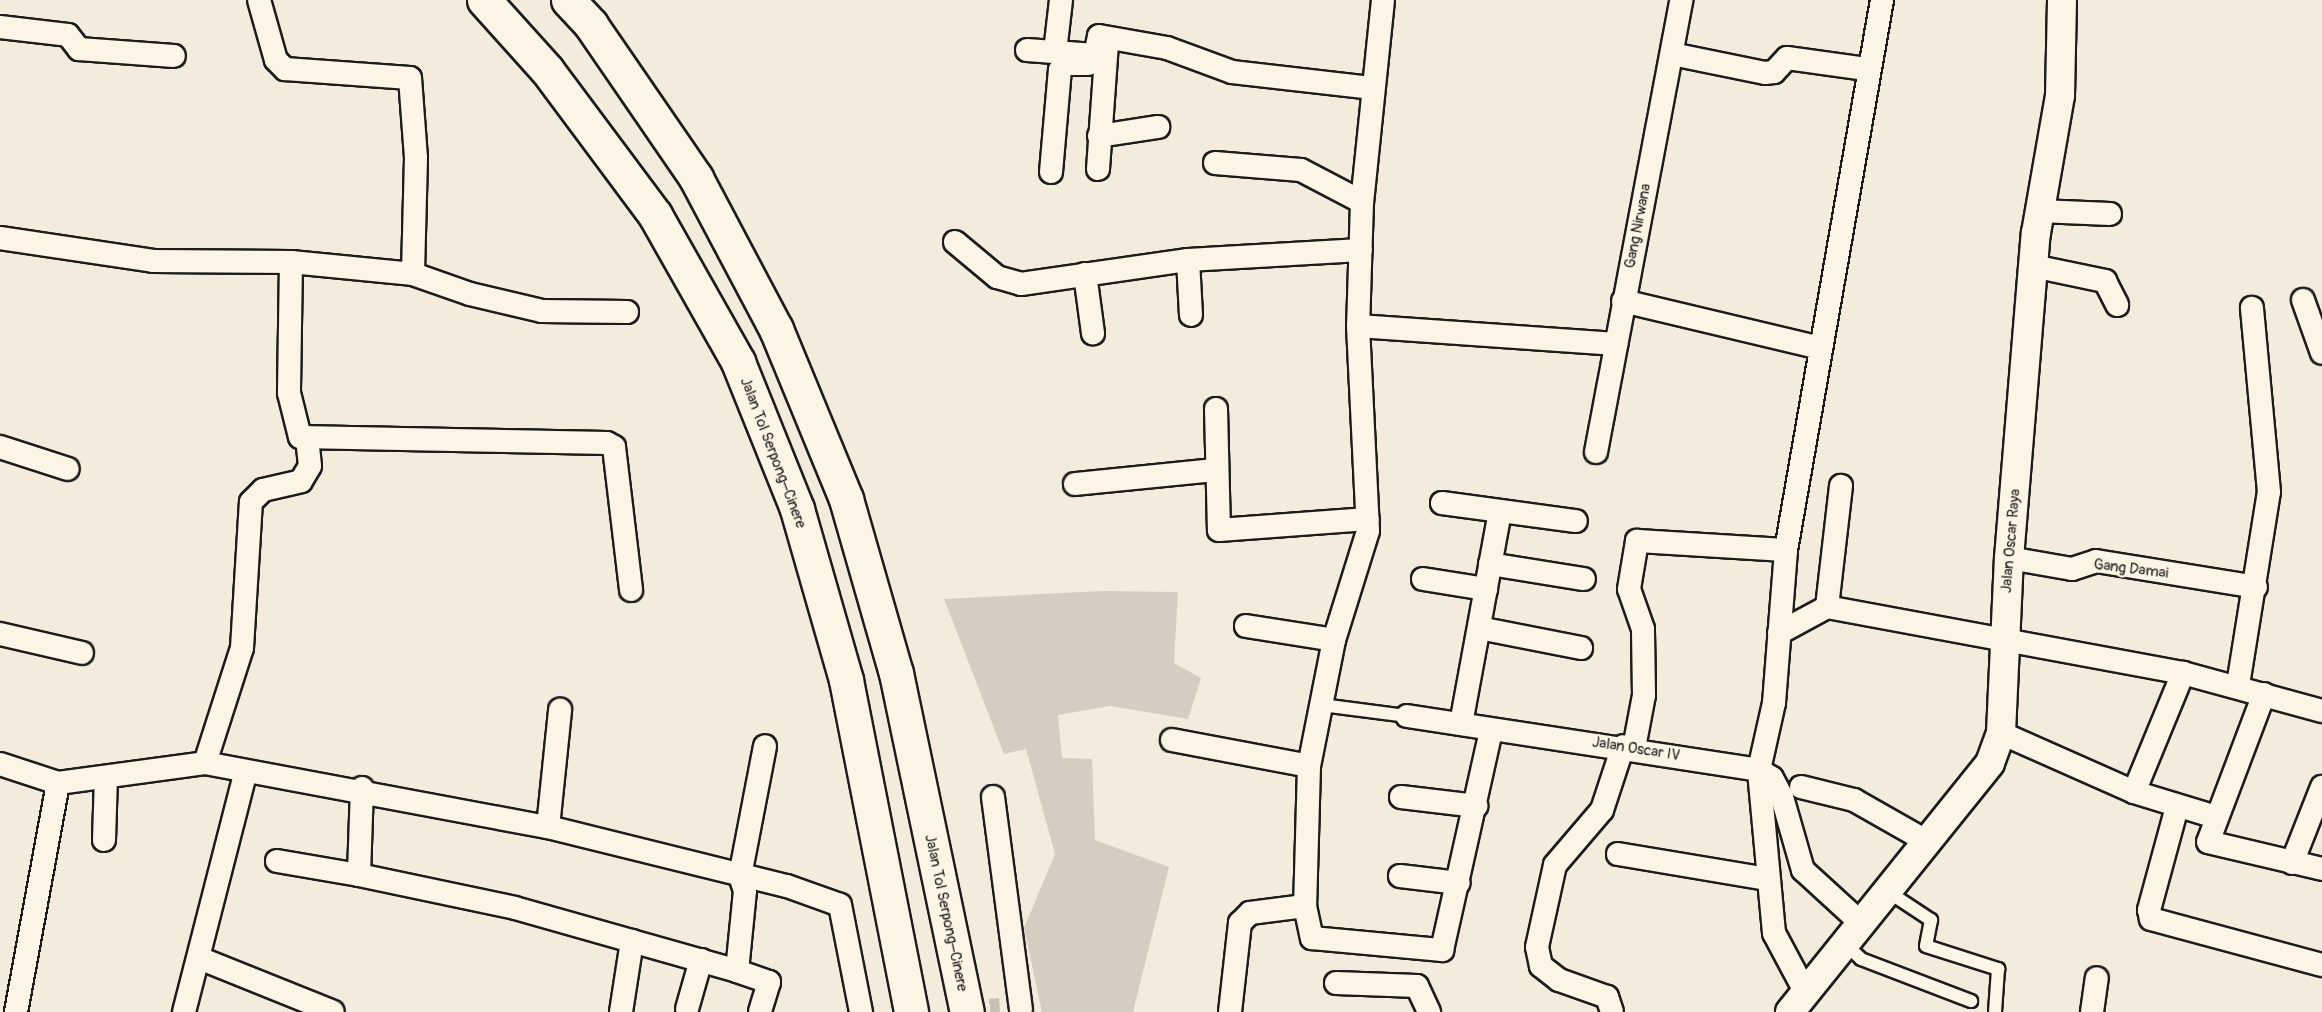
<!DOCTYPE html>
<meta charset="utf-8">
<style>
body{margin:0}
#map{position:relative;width:2322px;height:1012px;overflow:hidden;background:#f3ecdd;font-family:Pangolin,sans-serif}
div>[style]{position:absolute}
.green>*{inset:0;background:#d3cec1}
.minor-tunnel>*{height:22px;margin-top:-11px;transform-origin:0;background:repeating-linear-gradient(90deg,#c8c2b6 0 22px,transparent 0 33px)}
.roads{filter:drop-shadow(2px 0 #1c1c1c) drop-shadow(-2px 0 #1c1c1c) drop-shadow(0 2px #1c1c1c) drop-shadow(0 -2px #1c1c1c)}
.service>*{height:12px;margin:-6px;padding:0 6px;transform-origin:6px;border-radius:6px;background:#fcf5e5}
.minor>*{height:22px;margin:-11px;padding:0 11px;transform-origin:11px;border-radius:11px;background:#fcf5e5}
.tertiary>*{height:28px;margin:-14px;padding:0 14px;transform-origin:14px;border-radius:14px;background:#fcf5e5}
.motorway>*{height:33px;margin:-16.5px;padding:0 16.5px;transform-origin:16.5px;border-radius:16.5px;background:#fcf5e5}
span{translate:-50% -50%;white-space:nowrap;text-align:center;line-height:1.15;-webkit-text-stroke:4.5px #fcf5e5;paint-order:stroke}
.street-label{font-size:15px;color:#1c1c1c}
</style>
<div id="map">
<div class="green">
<div style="clip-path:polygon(1102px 591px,1178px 592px,1174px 663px,1201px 678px,1188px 719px,1110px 706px,1058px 715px,1062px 758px,1092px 759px,1095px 840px,1169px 867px,1133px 1012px,1042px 1012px,1024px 928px,1055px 854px,1026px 749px,1004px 754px,944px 599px)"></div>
</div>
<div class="minor-tunnel">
<div style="left:957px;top:1012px;width:43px;rotate:-4deg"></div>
</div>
<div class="roads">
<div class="service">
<div style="left:1322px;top:705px;width:86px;rotate:7.4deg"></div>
<div style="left:1887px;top:891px;width:53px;rotate:33.4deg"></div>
<div style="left:1931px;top:920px;width:26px;rotate:101deg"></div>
<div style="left:1926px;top:946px;width:76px;rotate:17.7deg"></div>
<div style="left:1998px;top:969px;width:43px;rotate:94deg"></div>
<div style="left:1844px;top:943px;width:23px;rotate:43deg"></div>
<div style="left:1861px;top:959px;width:118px;rotate:20.9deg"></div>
</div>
<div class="minor">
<div style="left:259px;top:0;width:62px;rotate:74.2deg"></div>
<div style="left:276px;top:60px;width:13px;rotate:45deg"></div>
<div style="left:285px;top:69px;width:125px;rotate:4.1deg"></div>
<div style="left:410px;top:78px;width:80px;rotate:85.7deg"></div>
<div style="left:416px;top:158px;width:116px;rotate:91.5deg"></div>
<div style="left:1383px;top:0;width:203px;rotate:95.9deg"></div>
<div style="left:1362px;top:202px;width:124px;rotate:91.8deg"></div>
<div style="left:1358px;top:326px;width:205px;rotate:87.2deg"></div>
<div style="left:1368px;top:531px;width:114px;rotate:107.3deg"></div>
<div style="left:1334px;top:640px;width:128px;rotate:101.2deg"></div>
<div style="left:1309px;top:766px;width:140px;rotate:91.6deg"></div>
<div style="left:1305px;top:906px;width:33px;rotate:78deg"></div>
<div style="left:1312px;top:938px;width:131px;rotate:5.3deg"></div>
<div style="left:1442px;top:950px;width:225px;rotate:-77.4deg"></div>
<div style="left:0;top:27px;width:68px;rotate:6.7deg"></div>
<div style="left:68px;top:35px;width:18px;rotate:52deg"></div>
<div style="left:79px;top:49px;width:95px;rotate:4.2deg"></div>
<div style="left:1027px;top:50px;width:68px;rotate:4.2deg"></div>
<div style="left:1095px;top:55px;width:19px;rotate:-78deg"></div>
<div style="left:1099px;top:36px;width:69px;rotate:10deg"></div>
<div style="left:1167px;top:48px;width:69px;rotate:20.3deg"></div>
<div style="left:1232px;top:72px;width:142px;rotate:6.5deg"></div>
<div style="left:1055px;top:52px;width:52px;rotate:-83.4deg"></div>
<div style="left:1672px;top:54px;width:95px;rotate:11.5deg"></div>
<div style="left:1765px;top:73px;width:9px;rotate:-6deg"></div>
<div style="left:1774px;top:72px;width:19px;rotate:-47deg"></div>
<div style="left:1787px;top:58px;width:80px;rotate:7.9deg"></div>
<div style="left:1099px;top:136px;width:60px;rotate:-8.7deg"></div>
<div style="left:1215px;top:163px;width:86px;rotate:4.7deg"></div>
<div style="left:1301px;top:170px;width:69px;rotate:27.7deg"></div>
<div style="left:1098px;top:169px;width:125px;rotate:-85.9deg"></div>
<div style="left:1107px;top:44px;width:6px;rotate:-39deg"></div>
<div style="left:1051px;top:172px;width:102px;rotate:-85deg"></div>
<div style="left:1060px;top:70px;width:8px;rotate:-50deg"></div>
<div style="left:1065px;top:64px;width:23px"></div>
<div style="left:2039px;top:211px;width:71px;rotate:2.4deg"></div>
<div style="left:0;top:238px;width:155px;rotate:8.5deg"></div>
<div style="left:153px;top:261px;width:138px;rotate:0.4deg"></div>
<div style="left:291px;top:262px;width:131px;rotate:90.9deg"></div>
<div style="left:289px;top:393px;width:45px;rotate:76deg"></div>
<div style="left:300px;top:437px;width:307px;rotate:1.1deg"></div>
<div style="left:607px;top:443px;width:8px;rotate:30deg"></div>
<div style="left:614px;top:447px;width:144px;rotate:83.2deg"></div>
<div style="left:955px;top:242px;width:55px;rotate:39.8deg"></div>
<div style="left:997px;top:277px;width:25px;rotate:16deg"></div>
<div style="left:1021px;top:284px;width:169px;rotate:-8.2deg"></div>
<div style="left:1188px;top:260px;width:173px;rotate:-3.3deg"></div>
<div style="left:1188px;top:260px;width:55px;rotate:86.9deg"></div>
<div style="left:291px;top:262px;width:123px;rotate:5.6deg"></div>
<div style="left:413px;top:274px;width:60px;rotate:19.3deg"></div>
<div style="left:470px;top:294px;width:74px;rotate:13.3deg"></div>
<div style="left:542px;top:311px;width:85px;rotate:0.7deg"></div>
<div style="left:2033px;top:266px;width:74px;rotate:11.8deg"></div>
<div style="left:2105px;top:281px;width:27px;rotate:63deg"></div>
<div style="left:1085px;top:274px;width:60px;rotate:82.3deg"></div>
<div style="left:2303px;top:300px;width:56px;rotate:70.3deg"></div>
<div style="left:1623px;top:301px;width:203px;rotate:13.4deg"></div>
<div style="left:1358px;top:326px;width:259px;rotate:4deg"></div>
<div style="left:1216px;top:409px;width:121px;rotate:88.6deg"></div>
<div style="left:1219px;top:530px;width:149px;rotate:-4.2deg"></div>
<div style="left:0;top:447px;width:71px;rotate:17.9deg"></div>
<div style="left:1596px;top:452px;width:460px;rotate:-79.3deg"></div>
<div style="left:1075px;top:484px;width:142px;rotate:-5.7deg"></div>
<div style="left:1442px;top:503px;width:135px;rotate:7.7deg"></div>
<div style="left:2009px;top:558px;width:64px;rotate:9.9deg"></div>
<div style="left:2072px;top:569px;width:25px;rotate:-18deg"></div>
<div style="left:2096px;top:561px;width:162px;rotate:9.2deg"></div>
<div style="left:1490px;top:564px;width:95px;rotate:9.1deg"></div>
<div style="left:1423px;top:579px;width:64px;rotate:9deg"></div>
<div style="left:1827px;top:607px;width:122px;rotate:-83.4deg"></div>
<div style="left:1246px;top:626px;width:89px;rotate:9deg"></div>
<div style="left:1479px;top:628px;width:104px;rotate:11.1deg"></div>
<div style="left:1779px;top:633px;width:55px;rotate:-28.4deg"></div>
<div style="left:1827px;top:607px;width:362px;rotate:10.5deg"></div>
<div style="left:2183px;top:673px;width:144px;rotate:15.3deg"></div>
<div style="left:0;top:634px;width:84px;rotate:13deg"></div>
<div style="left:2238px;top:685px;width:195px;rotate:-80.9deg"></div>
<div style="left:2269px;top:492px;width:185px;rotate:-95.3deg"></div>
<div style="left:2264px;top:694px;width:158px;rotate:110.7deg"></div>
<div style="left:2208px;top:842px;width:117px;rotate:13.3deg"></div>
<div style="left:1407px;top:716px;width:356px;rotate:8.7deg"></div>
<div style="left:1759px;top:770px;width:15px;rotate:32deg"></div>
<div style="left:1772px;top:778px;width:21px;rotate:62deg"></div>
<div style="left:1782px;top:797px;width:76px;rotate:74deg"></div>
<div style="left:1803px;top:870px;width:79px;rotate:42.4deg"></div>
<div style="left:1461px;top:724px;width:216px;rotate:-79.6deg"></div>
<div style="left:2001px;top:733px;width:145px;rotate:23.9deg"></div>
<div style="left:2134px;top:792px;width:86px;rotate:17deg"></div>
<div style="left:1172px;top:740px;width:139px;rotate:10.7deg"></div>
<div style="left:1634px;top:748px;width:54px;rotate:-79.3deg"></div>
<div style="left:1644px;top:695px;width:66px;rotate:-90.9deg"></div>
<div style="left:1643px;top:629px;width:42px;rotate:-109.3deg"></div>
<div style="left:1629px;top:589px;width:49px;rotate:-80.5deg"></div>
<div style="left:1637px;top:541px;width:149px;rotate:3.5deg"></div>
<div style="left:205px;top:763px;width:121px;rotate:-72.2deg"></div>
<div style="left:242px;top:648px;width:146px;rotate:-86.5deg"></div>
<div style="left:251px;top:502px;width:17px;rotate:-45deg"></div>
<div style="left:263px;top:490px;width:39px;rotate:-13deg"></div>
<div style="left:301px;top:481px;width:17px;rotate:-59deg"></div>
<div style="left:310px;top:466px;width:29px;rotate:-96deg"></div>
<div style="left:0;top:764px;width:61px;rotate:18.1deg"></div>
<div style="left:58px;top:783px;width:148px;rotate:-7.7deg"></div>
<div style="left:205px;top:763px;width:349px;rotate:10.6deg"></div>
<div style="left:548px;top:827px;width:246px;rotate:13.9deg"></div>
<div style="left:787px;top:886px;width:56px;rotate:19.7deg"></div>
<div style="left:840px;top:905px;width:109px;rotate:78.9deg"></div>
<div style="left:1801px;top:787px;width:55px;rotate:13.8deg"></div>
<div style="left:1854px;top:800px;width:85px;rotate:29.6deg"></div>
<div style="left:362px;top:788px;width:87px;rotate:92deg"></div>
<div style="left:359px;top:875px;width:159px;rotate:11.9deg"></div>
<div style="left:515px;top:908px;width:231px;rotate:15.8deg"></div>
<div style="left:737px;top:971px;width:80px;rotate:-84.3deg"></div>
<div style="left:745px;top:891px;width:16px;rotate:-108deg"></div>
<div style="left:740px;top:876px;width:132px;rotate:-79.1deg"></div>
<div style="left:2134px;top:792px;width:129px;rotate:-67.6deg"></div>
<div style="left:993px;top:797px;width:214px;rotate:82.5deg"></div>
<div style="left:1401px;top:797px;width:76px;rotate:6.8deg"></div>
<div style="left:2177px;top:807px;width:107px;rotate:105.2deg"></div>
<div style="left:2149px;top:910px;width:9px;rotate:77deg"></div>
<div style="left:2151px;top:919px;width:177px;rotate:15.1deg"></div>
<div style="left:548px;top:827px;width:118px;rotate:-84.1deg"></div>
<div style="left:104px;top:840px;width:62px;rotate:-88.2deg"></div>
<div style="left:1618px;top:854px;width:152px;rotate:9.5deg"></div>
<div style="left:277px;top:861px;width:83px;rotate:9.7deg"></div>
<div style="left:2292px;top:863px;width:82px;rotate:-68.5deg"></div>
<div style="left:1400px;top:876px;width:59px;rotate:6.8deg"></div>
<div style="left:199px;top:958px;width:144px;rotate:21.9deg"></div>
<div style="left:737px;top:971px;width:34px;rotate:19deg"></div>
<div style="left:769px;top:982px;width:31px;rotate:107deg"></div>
<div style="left:1336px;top:983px;width:81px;rotate:2.1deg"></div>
<div style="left:1417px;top:986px;width:29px;rotate:65deg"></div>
<div style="left:1806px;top:993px;width:68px;rotate:-118.1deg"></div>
<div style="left:1774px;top:933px;width:164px;rotate:-95.3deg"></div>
<div style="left:1759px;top:770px;width:69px;rotate:-77.4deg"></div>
<div style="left:1774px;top:703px;width:153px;rotate:-85.5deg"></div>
<div style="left:1786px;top:550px;width:558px;rotate:-80.1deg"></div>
<div style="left:687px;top:1009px;width:51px;rotate:-74.1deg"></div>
<div style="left:16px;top:1012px;width:233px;rotate:-79.6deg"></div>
<div style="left:184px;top:1012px;width:246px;rotate:-75.6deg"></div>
<div style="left:621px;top:1012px;width:72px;rotate:-81.2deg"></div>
<div style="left:1230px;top:1012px;width:90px;rotate:-83.6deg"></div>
<div style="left:1240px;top:923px;width:14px;rotate:-45deg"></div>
<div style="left:1250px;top:913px;width:55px;rotate:-7.3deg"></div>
<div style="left:1612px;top:1012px;width:16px;rotate:-108deg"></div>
<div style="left:1607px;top:997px;width:51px;rotate:-160.5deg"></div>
<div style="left:1559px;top:980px;width:23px;rotate:-142deg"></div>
<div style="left:1541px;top:966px;width:19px;rotate:-102deg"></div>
<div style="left:1537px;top:947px;width:84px;rotate:-77.6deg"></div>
<div style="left:1555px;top:865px;width:72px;rotate:-49.5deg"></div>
<div style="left:1602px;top:810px;width:67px;rotate:-71.8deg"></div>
<div style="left:2092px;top:1012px;width:34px;rotate:-82deg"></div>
</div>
<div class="tertiary">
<div style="left:1790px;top:1012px;width:319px;rotate:-51.2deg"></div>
<div style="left:1990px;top:763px;width:32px;rotate:-70deg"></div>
<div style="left:2001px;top:733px;width:175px;rotate:-87.4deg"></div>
<div style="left:2009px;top:558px;width:326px;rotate:-85.3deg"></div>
<div style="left:2036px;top:233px;width:139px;rotate:-80.1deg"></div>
<div style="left:2060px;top:96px;width:96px;rotate:-88.8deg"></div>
</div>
<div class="motorway">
<div style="left:484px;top:0;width:94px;rotate:48deg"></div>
<div style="left:547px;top:70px;width:181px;rotate:53.3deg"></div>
<div style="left:655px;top:215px;width:169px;rotate:60.5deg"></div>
<div style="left:738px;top:362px;width:158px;rotate:68.1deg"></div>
<div style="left:797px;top:509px;width:178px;rotate:74deg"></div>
<div style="left:846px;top:680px;width:338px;rotate:78.9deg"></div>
<div style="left:568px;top:0;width:34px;rotate:47deg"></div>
<div style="left:591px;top:25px;width:186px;rotate:55.5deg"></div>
<div style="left:696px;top:178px;width:171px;rotate:62.1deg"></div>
<div style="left:776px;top:329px;width:184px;rotate:67.6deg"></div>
<div style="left:846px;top:499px;width:181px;rotate:74deg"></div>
<div style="left:896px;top:673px;width:346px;rotate:78.2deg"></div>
</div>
</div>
<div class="street-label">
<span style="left:1638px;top:226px;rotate:-79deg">Gang Nirwana</span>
<span style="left:773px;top:453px;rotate:69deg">Jalan Tol Serpong–Cinere</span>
<span style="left:2011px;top:541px;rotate:-85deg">Jalan Oscar Raya</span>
<span style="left:2131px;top:569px;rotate:7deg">Gang Damai</span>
<span style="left:1636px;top:749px;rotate:9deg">Jalan Oscar IV</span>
<span style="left:946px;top:913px;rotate:78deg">Jalan Tol Serpong–Cinere</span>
</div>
</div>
